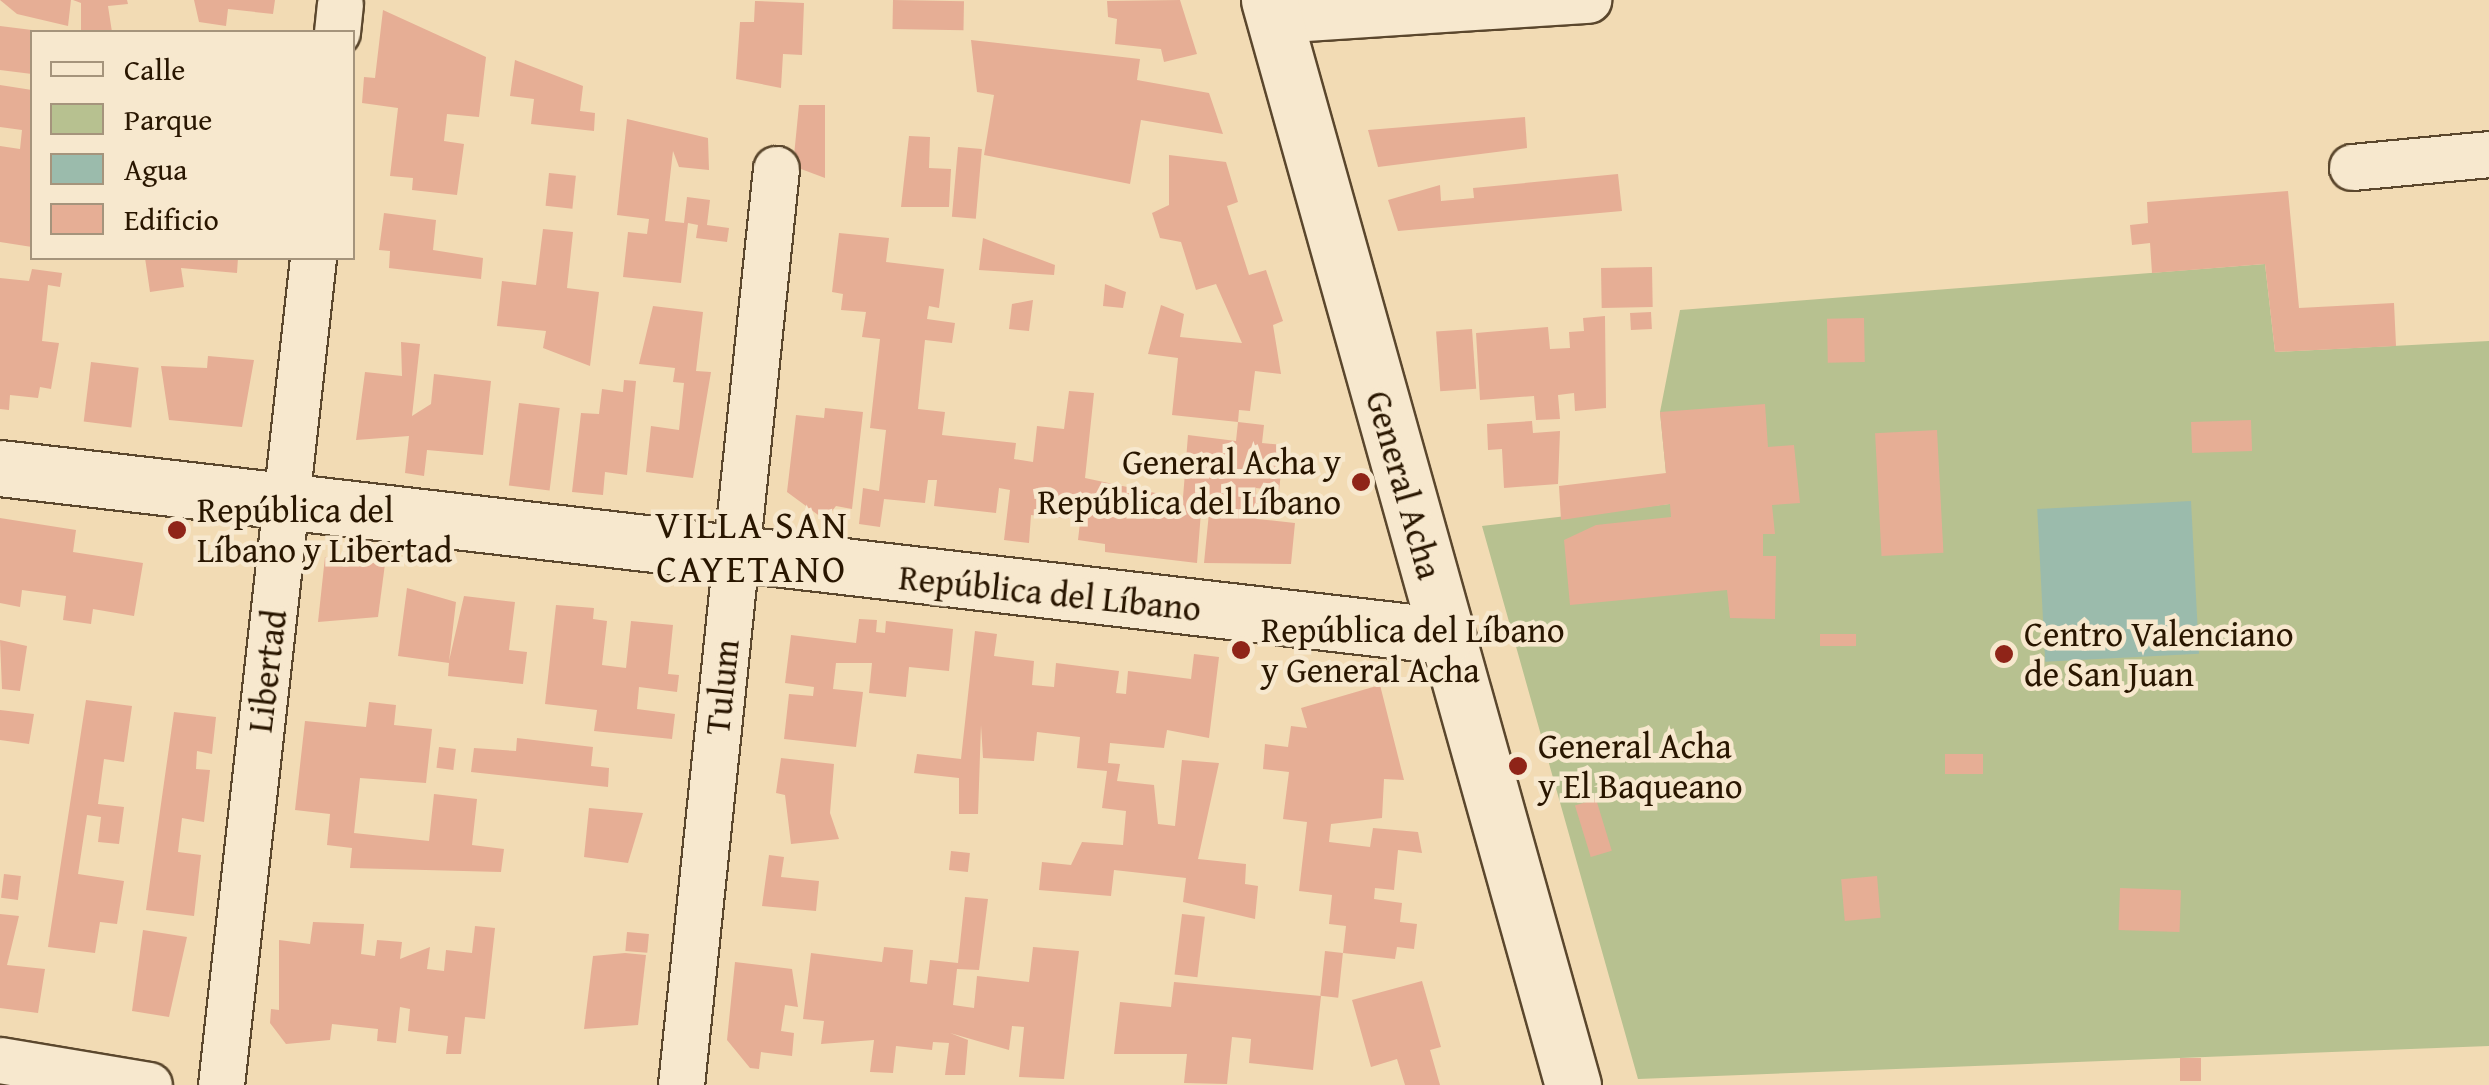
<!DOCTYPE html>
<meta charset="utf-8">
<style>
body{margin:0}
#map{position:relative;width:2489px;height:1085px;overflow:hidden;background:#f2dbb4;font-family:"Gentium Book Plus",serif}
div>[style]{position:absolute}
.green>*{inset:0;background:#b7c190}
.water>*{inset:0;background:#9bbbac;transform-origin:0 0}
.building>*{inset:0;background:#e6ae95;transform-origin:0 0}
.roads{filter:drop-shadow(2px 0 #5b472d) drop-shadow(-2px 0 #5b472d) drop-shadow(0 2px #5b472d) drop-shadow(0 -2px #5b472d)}
.minor>*{height:45px;margin:-22.5px;padding:0 22.5px;transform-origin:22.5px;border-radius:22.5px;background:#f7e8ce}
.secondary>*{height:55px;margin:-27.5px;padding:0 27.5px;transform-origin:27.5px;border-radius:27.5px;background:#f7e8ce}
.dots>*{width:28px;height:28px;translate:-50% -50%;box-sizing:border-box;border:5px solid #f7e8ce;border-radius:50%}
span{translate:-50% -50%;white-space:nowrap;text-align:center;line-height:1.15;-webkit-text-stroke:9px #f7e8ce;paint-order:stroke}
.poi-label{font-size:35px;color:#291600}
.right{translate:-100% -50%;text-align:right}
.left{translate:0 -50%;text-align:left}
.street-label{font-size:35px;color:#291600}
.neighbourhood-label{font-size:38px;color:#291600;letter-spacing:2.5px}
.legend{position:absolute;left:30px;top:30px;width:325px;height:230px;box-sizing:border-box;background:#f7e8ce;border:2px solid #a5947c;margin:0;padding:12px 18px;list-style:none;font-size:30px;color:#291600}
.legend li{display:flex;align-items:center;gap:20px;height:50px}
.legend b{width:50px;border:2px solid #a5947c}
</style>
<div id="map">
<div class="green">
<div style="clip-path:polygon(2265px 264px,2275px 352px,2489px 341px,2489px 1046px,1638px 1079px,1482px 526px,1669px 504px,1660px 412px,1680px 310px)"></div>
</div>
<div class="water">
<div style="left:2191px;top:501px;width:153px;height:154px;rotate:87deg"></div>
</div>
<div class="building">
<div style="clip-path:polygon(0 0,71px 0,68px 26px,17px 14px)"></div>
<div style="clip-path:polygon(73px 0,127px 0,128px 4px,108px 6px,112px 32px,81px 32px,81px 3px)"></div>
<div style="clip-path:polygon(194px 0,275px 0,273px 14px,228px 9px,226px 26px,199px 22px)"></div>
<div style="left:893px;top:0;width:71px;height:29px;rotate:1deg"></div>
<div style="clip-path:polygon(1180px 0,1197px 54px,1164px 62px,1161px 49px,1115px 44px,1117px 19px,1108px 17px,1107px 1px)"></div>
<div style="clip-path:polygon(755px 1px,804px 3px,802px 55px,783px 54px,781px 88px,736px 79px,740px 22px,754px 22px)"></div>
<div style="clip-path:polygon(383px 10px,486px 57px,479px 117px,447px 114px,444px 141px,464px 144px,457px 195px,412px 190px,413px 178px,390px 176px,398px 108px,362px 103px,364px 77px,375px 78px)"></div>
<div style="clip-path:polygon(0 26px,32px 30px,32px 74px,0 70px)"></div>
<div style="clip-path:polygon(971px 40px,1140px 59px,1137px 80px,1209px 93px,1223px 134px,1141px 120px,1130px 184px,984px 155px,994px 95px,977px 92px)"></div>
<div style="clip-path:polygon(515px 60px,583px 86px,580px 111px,595px 113px,594px 131px,531px 124px,534px 99px,510px 96px)"></div>
<div style="clip-path:polygon(0 85px,32px 90px,32px 247px,0 242px,0 146px,20px 149px,22px 130px,0 127px)"></div>
<div style="clip-path:polygon(799px 105px,825px 105px,825px 178px,793px 166px)"></div>
<div style="clip-path:polygon(1525px 117px,1527px 148px,1378px 167px,1368px 130px)"></div>
<div style="clip-path:polygon(627px 119px,708px 138px,709px 170px,679px 167px,673px 151px,665px 221px,684px 223px,687px 197px,710px 200px,707px 225px,729px 228px,727px 242px,696px 238px,698px 225px,688px 223px,681px 283px,623px 277px,628px 232px,647px 234px,649px 219px,617px 215px)"></div>
<div style="clip-path:polygon(909px 136px,930px 137px,929px 168px,951px 169px,949px 207px,901px 207px)"></div>
<div style="left:958px;top:147px;width:24px;height:70px;rotate:5deg"></div>
<div style="clip-path:polygon(1169px 155px,1226px 162px,1238px 202px,1227px 206px,1249px 275px,1266px 270px,1283px 321px,1273px 325px,1281px 374px,1255px 371px,1250px 411px,1239px 410px,1238px 422px,1172px 415px,1178px 358px,1148px 354px,1161px 305px,1184px 314px,1180px 337px,1242px 343px,1216px 284px,1196px 290px,1181px 242px,1160px 238px,1152px 213px,1169px 205px)"></div>
<div style="left:549px;top:173px;width:27px;height:33px;rotate:6deg"></div>
<div style="clip-path:polygon(1618px 174px,1622px 211px,1398px 231px,1388px 200px,1440px 185px,1441px 201px,1474px 198px,1473px 188px)"></div>
<div style="clip-path:polygon(2288px 191px,2299px 308px,2394px 303px,2396px 346px,2275px 352px,2265px 264px,2152px 273px,2150px 243px,2132px 245px,2130px 225px,2148px 223px,2147px 202px)"></div>
<div style="clip-path:polygon(384px 213px,436px 220px,433px 250px,483px 258px,481px 279px,389px 268px,390px 251px,379px 250px)"></div>
<div style="clip-path:polygon(543px 229px,573px 232px,567px 288px,599px 292px,590px 366px,543px 348px,546px 331px,497px 326px,502px 281px,536px 285px)"></div>
<div style="clip-path:polygon(839px 233px,889px 238px,886px 262px,944px 269px,939px 308px,929px 306px,927px 319px,955px 323px,952px 343px,925px 340px,918px 409px,945px 412px,942px 435px,1016px 443px,1014px 459px,1033px 462px,1037px 426px,1064px 429px,1069px 391px,1094px 393px,1085px 478px,1174px 497px,1182px 510px,1188px 435px,1236px 441px,1238px 422px,1264px 425px,1262px 443px,1284px 445px,1279px 491px,1256px 488px,1257px 519px,1295px 523px,1291px 564px,1204px 563px,1209px 513px,1201px 512px,1197px 563px,1105px 552px,1105px 544px,1078px 540px,1083px 497px,1071px 495px,1069px 519px,1031px 515px,1029px 543px,1004px 540px,1010px 490px,999px 488px,996px 513px,934px 506px,937px 480px,928px 480px,925px 503px,884px 499px,880px 527px,859px 524px,863px 488px,879px 491px,886px 430px,870px 428px,880px 339px,862px 337px,866px 312px,841px 310px,843px 294px,832px 292px)"></div>
<div style="clip-path:polygon(983px 238px,1055px 265px,1054px 275px,979px 270px)"></div>
<div style="clip-path:polygon(145px 258px,238px 258px,237px 273px,181px 268px,184px 287px,150px 292px)"></div>
<div style="left:1652px;top:267px;width:40px;height:51px;rotate:89deg"></div>
<div style="clip-path:polygon(32px 269px,62px 273px,60px 287px,48px 285px,42px 341px,59px 343px,51px 389px,40px 387px,38px 398px,10px 395px,9px 410px,0 409px,0 278px,29px 281px)"></div>
<div style="clip-path:polygon(1105px 284px,1126px 292px,1123px 308px,1103px 306px)"></div>
<div style="clip-path:polygon(1033px 300px,1029px 331px,1009px 329px,1012px 304px)"></div>
<div style="clip-path:polygon(653px 306px,703px 312px,696px 371px,711px 372px,693px 478px,646px 472px,651px 426px,679px 430px,684px 383px,673px 382px,675px 368px,639px 364px)"></div>
<div style="left:1651px;top:312px;width:17px;height:21px;rotate:87deg"></div>
<div style="clip-path:polygon(1605px 316px,1606px 408px,1575px 411px,1574px 393px,1558px 395px,1560px 419px,1536px 420px,1534px 396px,1480px 400px,1476px 333px,1548px 327px,1550px 349px,1570px 348px,1569px 332px,1584px 331px,1583px 318px)"></div>
<div style="left:1864px;top:318px;width:44px;height:37px;rotate:89deg"></div>
<div style="left:1472px;top:329px;width:60px;height:36px;rotate:86deg"></div>
<div style="clip-path:polygon(401px 342px,420px 344px,412px 416px,431px 404px,434px 374px,491px 381px,483px 455px,427px 450px,424px 476px,405px 473px,409px 436px,356px 440px,365px 372px,402px 376px)"></div>
<div style="clip-path:polygon(208px 356px,254px 360px,242px 427px,169px 420px,161px 366px,207px 368px)"></div>
<div style="left:91px;top:362px;width:48px;height:60px;rotate:7deg"></div>
<div style="clip-path:polygon(624px 380px,636px 381px,627px 475px,605px 472px,603px 495px,572px 492px,581px 413px,599px 414px,602px 389px,623px 392px)"></div>
<div style="left:519px;top:403px;width:41px;height:83px;rotate:7deg"></div>
<div style="clip-path:polygon(1765px 404px,1768px 447px,1794px 445px,1800px 503px,1772px 505px,1775px 534px,1763px 534px,1763px 556px,1776px 556px,1775px 619px,1730px 618px,1727px 590px,1570px 605px,1564px 540px,1596px 525px,1671px 517px,1670px 504px,1561px 520px,1559px 486px,1666px 473px,1660px 412px)"></div>
<div style="clip-path:polygon(825px 408px,863px 412px,852px 509px,836px 506px,825px 520px,787px 492px,796px 415px,824px 418px)"></div>
<div style="left:2251px;top:420px;width:31px;height:60px;rotate:88deg"></div>
<div style="clip-path:polygon(1532px 421px,1533px 433px,1560px 431px,1558px 484px,1504px 488px,1502px 449px,1488px 450px,1487px 424px)"></div>
<div style="left:1937px;top:430px;width:123px;height:62px;rotate:87deg"></div>
<div style="clip-path:polygon(0 518px,76px 530px,73px 552px,143px 563px,134px 616px,93px 609px,91px 624px,63px 620px,66px 596px,22px 590px,20px 607px,0 603px)"></div>
<div style="clip-path:polygon(325px 557px,385px 564px,378px 617px,318px 622px)"></div>
<div style="clip-path:polygon(407px 588px,456px 602px,449px 661px,464px 596px,515px 602px,509px 650px,527px 652px,523px 684px,448px 676px,449px 663px,398px 656px)"></div>
<div style="clip-path:polygon(556px 605px,594px 608px,593px 619px,607px 621px,602px 665px,626px 668px,631px 621px,673px 625px,668px 674px,679px 675px,677px 692px,639px 687px,637px 709px,675px 714px,672px 739px,594px 731px,597px 710px,545px 704px)"></div>
<div style="clip-path:polygon(859px 619px,877px 620px,876px 632px,885px 633px,886px 621px,953px 629px,949px 671px,909px 667px,906px 697px,869px 693px,872px 663px,836px 663px,833px 689px,863px 692px,856px 747px,784px 739px,789px 694px,813px 696px,814px 687px,785px 683px,791px 635px,856px 643px)"></div>
<div style="clip-path:polygon(975px 631px,997px 634px,994px 656px,1034px 661px,1032px 685px,1054px 687px,1056px 663px,1119px 671px,1116px 693px,1126px 694px,1128px 671px,1191px 679px,1194px 654px,1219px 657px,1209px 738px,1167px 730px,1164px 748px,1110px 743px,1108px 763px,1120px 764px,1117px 781px,1154px 785px,1158px 824px,1175px 826px,1182px 760px,1219px 763px,1198px 859px,1246px 864px,1245px 884px,1258px 886px,1255px 919px,1183px 902px,1186px 878px,1114px 870px,1111px 896px,1039px 890px,1042px 862px,1071px 865px,1082px 842px,1123px 845px,1126px 811px,1102px 808px,1107px 771px,1077px 768px,1080px 737px,1037px 732px,1034px 761px,983px 758px,981px 725px,978px 814px,959px 814px,959px 778px,914px 773px,917px 754px,961px 759px)"></div>
<div style="left:1856px;top:634px;width:12px;height:36px;rotate:90deg"></div>
<div style="clip-path:polygon(0 640px,27px 646px,20px 691px,2px 689px)"></div>
<div style="clip-path:polygon(1380px 685px,1404px 780px,1384px 779px,1382px 818px,1331px 824px,1329px 842px,1370px 847px,1373px 828px,1418px 832px,1422px 853px,1398px 850px,1394px 890px,1375px 888px,1374px 899px,1402px 903px,1400px 922px,1417px 924px,1414px 949px,1397px 947px,1395px 959px,1343px 953px,1346px 926px,1329px 924px,1332px 895px,1299px 891px,1307px 822px,1283px 819px,1289px 772px,1263px 769px,1265px 744px,1288px 747px,1291px 726px,1307px 728px,1301px 708px)"></div>
<div style="clip-path:polygon(86px 700px,132px 706px,124px 762px,104px 759px,98px 804px,124px 807px,119px 844px,98px 842px,101px 817px,87px 815px,78px 874px,124px 881px,117px 924px,100px 922px,95px 953px,48px 947px)"></div>
<div style="clip-path:polygon(369px 702px,396px 705px,394px 725px,432px 729px,426px 783px,360px 778px,354px 833px,429px 841px,434px 794px,477px 799px,472px 845px,504px 849px,501px 872px,350px 868px,352px 848px,327px 845px,330px 814px,295px 810px,305px 721px,366px 727px)"></div>
<div style="clip-path:polygon(0 710px,34px 714px,29px 744px,0 740px)"></div>
<div style="clip-path:polygon(174px 712px,216px 717px,212px 754px,197px 751px,196px 769px,210px 770px,204px 822px,182px 818px,178px 852px,201px 855px,194px 916px,146px 910px)"></div>
<div style="clip-path:polygon(517px 738px,593px 747px,591px 766px,609px 768px,608px 787px,471px 772px,474px 748px,516px 751px)"></div>
<div style="left:439px;top:747px;width:17px;height:21px;rotate:7deg"></div>
<div style="left:1983px;top:754px;width:20px;height:38px;rotate:90deg"></div>
<div style="clip-path:polygon(781px 758px,834px 764px,830px 813px,839px 839px,791px 844px,785px 795px,776px 793px)"></div>
<div style="left:1596px;top:799px;width:54px;height:22px;rotate:73deg"></div>
<div style="clip-path:polygon(589px 808px,643px 813px,628px 863px,584px 857px)"></div>
<div style="left:951px;top:851px;width:19px;height:19px;rotate:6deg"></div>
<div style="clip-path:polygon(769px 855px,784px 857px,781px 877px,819px 881px,816px 911px,762px 906px)"></div>
<div style="left:4px;top:874px;width:17px;height:24px;rotate:7deg"></div>
<div style="left:1877px;top:876px;width:42px;height:36px;rotate:85deg"></div>
<div style="left:2120px;top:888px;width:61px;height:42px;rotate:2deg"></div>
<div style="clip-path:polygon(965px 897px,988px 899px,979px 970px,957px 969px,953px 1005px,974px 1008px,977px 976px,1029px 982px,1033px 947px,1079px 951px,1064px 1079px,1019px 1077px,1024px 1027px,1012px 1026px,1009px 1050px,950px 1033px,968px 1040px,965px 1075px,945px 1075px,949px 1043px,933px 1042px,932px 1050px,896px 1046px,893px 1073px,870px 1072px,874px 1040px,821px 1044px,824px 1021px,803px 1019px,811px 953px,882px 962px,884px 947px,913px 950px,910px 982px,927px 984px,930px 960px,958px 963px)"></div>
<div style="clip-path:polygon(0 914px,19px 916px,7px 965px,45px 969px,38px 1013px,0 1008px)"></div>
<div style="left:1182px;top:914px;width:23px;height:61px;rotate:7deg"></div>
<div style="clip-path:polygon(313px 922px,364px 924px,361px 954px,375px 956px,377px 940px,402px 942px,400px 959px,430px 947px,427px 969px,444px 971px,446px 950px,472px 953px,475px 926px,495px 928px,485px 1019px,465px 1017px,461px 1054px,446px 1054px,448px 1036px,408px 1031px,410px 1009px,400px 1007px,396px 1043px,377px 1041px,378px 1029px,332px 1024px,330px 1040px,286px 1044px,270px 1023px,271px 1009px,279px 1010px,279px 940px,310px 944px)"></div>
<div style="clip-path:polygon(143px 930px,187px 937px,169px 1017px,132px 1011px)"></div>
<div style="left:627px;top:932px;width:22px;height:19px;rotate:5deg"></div>
<div style="left:1325px;top:951px;width:18px;height:45px;rotate:6deg"></div>
<div style="clip-path:polygon(625px 953px,646px 955px,638px 1025px,584px 1029px,593px 956px)"></div>
<div style="clip-path:polygon(735px 962px,792px 969px,798px 1007px,785px 1005px,781px 1031px,794px 1033px,792px 1056px,761px 1052px,759px 1069px,750px 1068px,727px 1040px)"></div>
<div style="clip-path:polygon(1422px 981px,1441px 1047px,1430px 1050px,1440px 1085px,1405px 1085px,1397px 1059px,1371px 1067px,1352px 1000px)"></div>
<div style="clip-path:polygon(1174px 982px,1321px 996px,1313px 1070px,1249px 1063px,1251px 1039px,1242px 1038px,1232px 1037px,1227px 1084px,1184px 1083px,1187px 1054px,1114px 1054px,1120px 1002px,1171px 1007px)"></div>
<div style="left:2180px;top:1058px;width:21px;height:23px"></div>
</div>
<div class="roads">
<div class="minor">
<div style="left:1275px;top:20px;width:314px;rotate:-3.7deg"></div>
<div style="left:337px;top:32px;width:28px;rotate:-84deg"></div>
<div style="left:2352px;top:167px;width:138px;rotate:-5.4deg"></div>
<div style="left:0;top:1060px;width:151px;rotate:9.5deg"></div>
<div style="left:221px;top:1085px;width:832px;rotate:-83.65deg"></div>
<div style="left:681px;top:1085px;width:921px;rotate:-84.08deg"></div>
</div>
<div class="secondary">
<div style="left:1269px;top:0;width:1127px;rotate:74.35deg"></div>
<div style="left:0;top:468px;width:1456px;rotate:6.63deg"></div>
</div>
</div>
<div class="dots">
<div style="left:1361px;top:482px;background:#8f2418"></div>
<div style="left:177px;top:530px;background:#8f2418"></div>
<div style="left:1241px;top:650px;background:#8f2418"></div>
<div style="left:2004px;top:654px;background:#8f2418"></div>
<div style="left:1518px;top:766px;background:#8f2418"></div>
</div>
<div class="poi-label">
<span class="right" style="left:1341px;top:482px">General Acha y<br>República del Líbano</span>
<span class="left" style="left:197px;top:530px">República del<br>Líbano y Libertad</span>
<span class="left" style="left:1261px;top:650px">República del Líbano<br>y General Acha</span>
<span class="left" style="left:2024px;top:654px">Centro Valenciano<br>de San Juan</span>
<span class="left" style="left:1538px;top:766px">General Acha<br>y El Baqueano</span>
</div>
<div class="street-label">
<span style="left:1404px;top:485px;rotate:74deg">General Acha</span>
<span style="left:1050px;top:593px;rotate:6deg">República del Líbano</span>
<span style="left:267px;top:671px;rotate:-83deg">Libertad</span>
<span style="left:722px;top:687px;rotate:-84deg">Tulum</span>
</div>
<div class="neighbourhood-label">
<span style="left:752px;top:547px">VILLA SAN<br>CAYETANO</span>
</div>
<ul class="legend">
<li><b style="height:12px;background:#f7e8ce"></b>Calle</li>
<li><b style="height:28px;background:#b7c190"></b>Parque</li>
<li><b style="height:28px;background:#9bbbac"></b>Agua</li>
<li><b style="height:28px;background:#e6ae95"></b>Edificio</li>
</ul>
</div>
